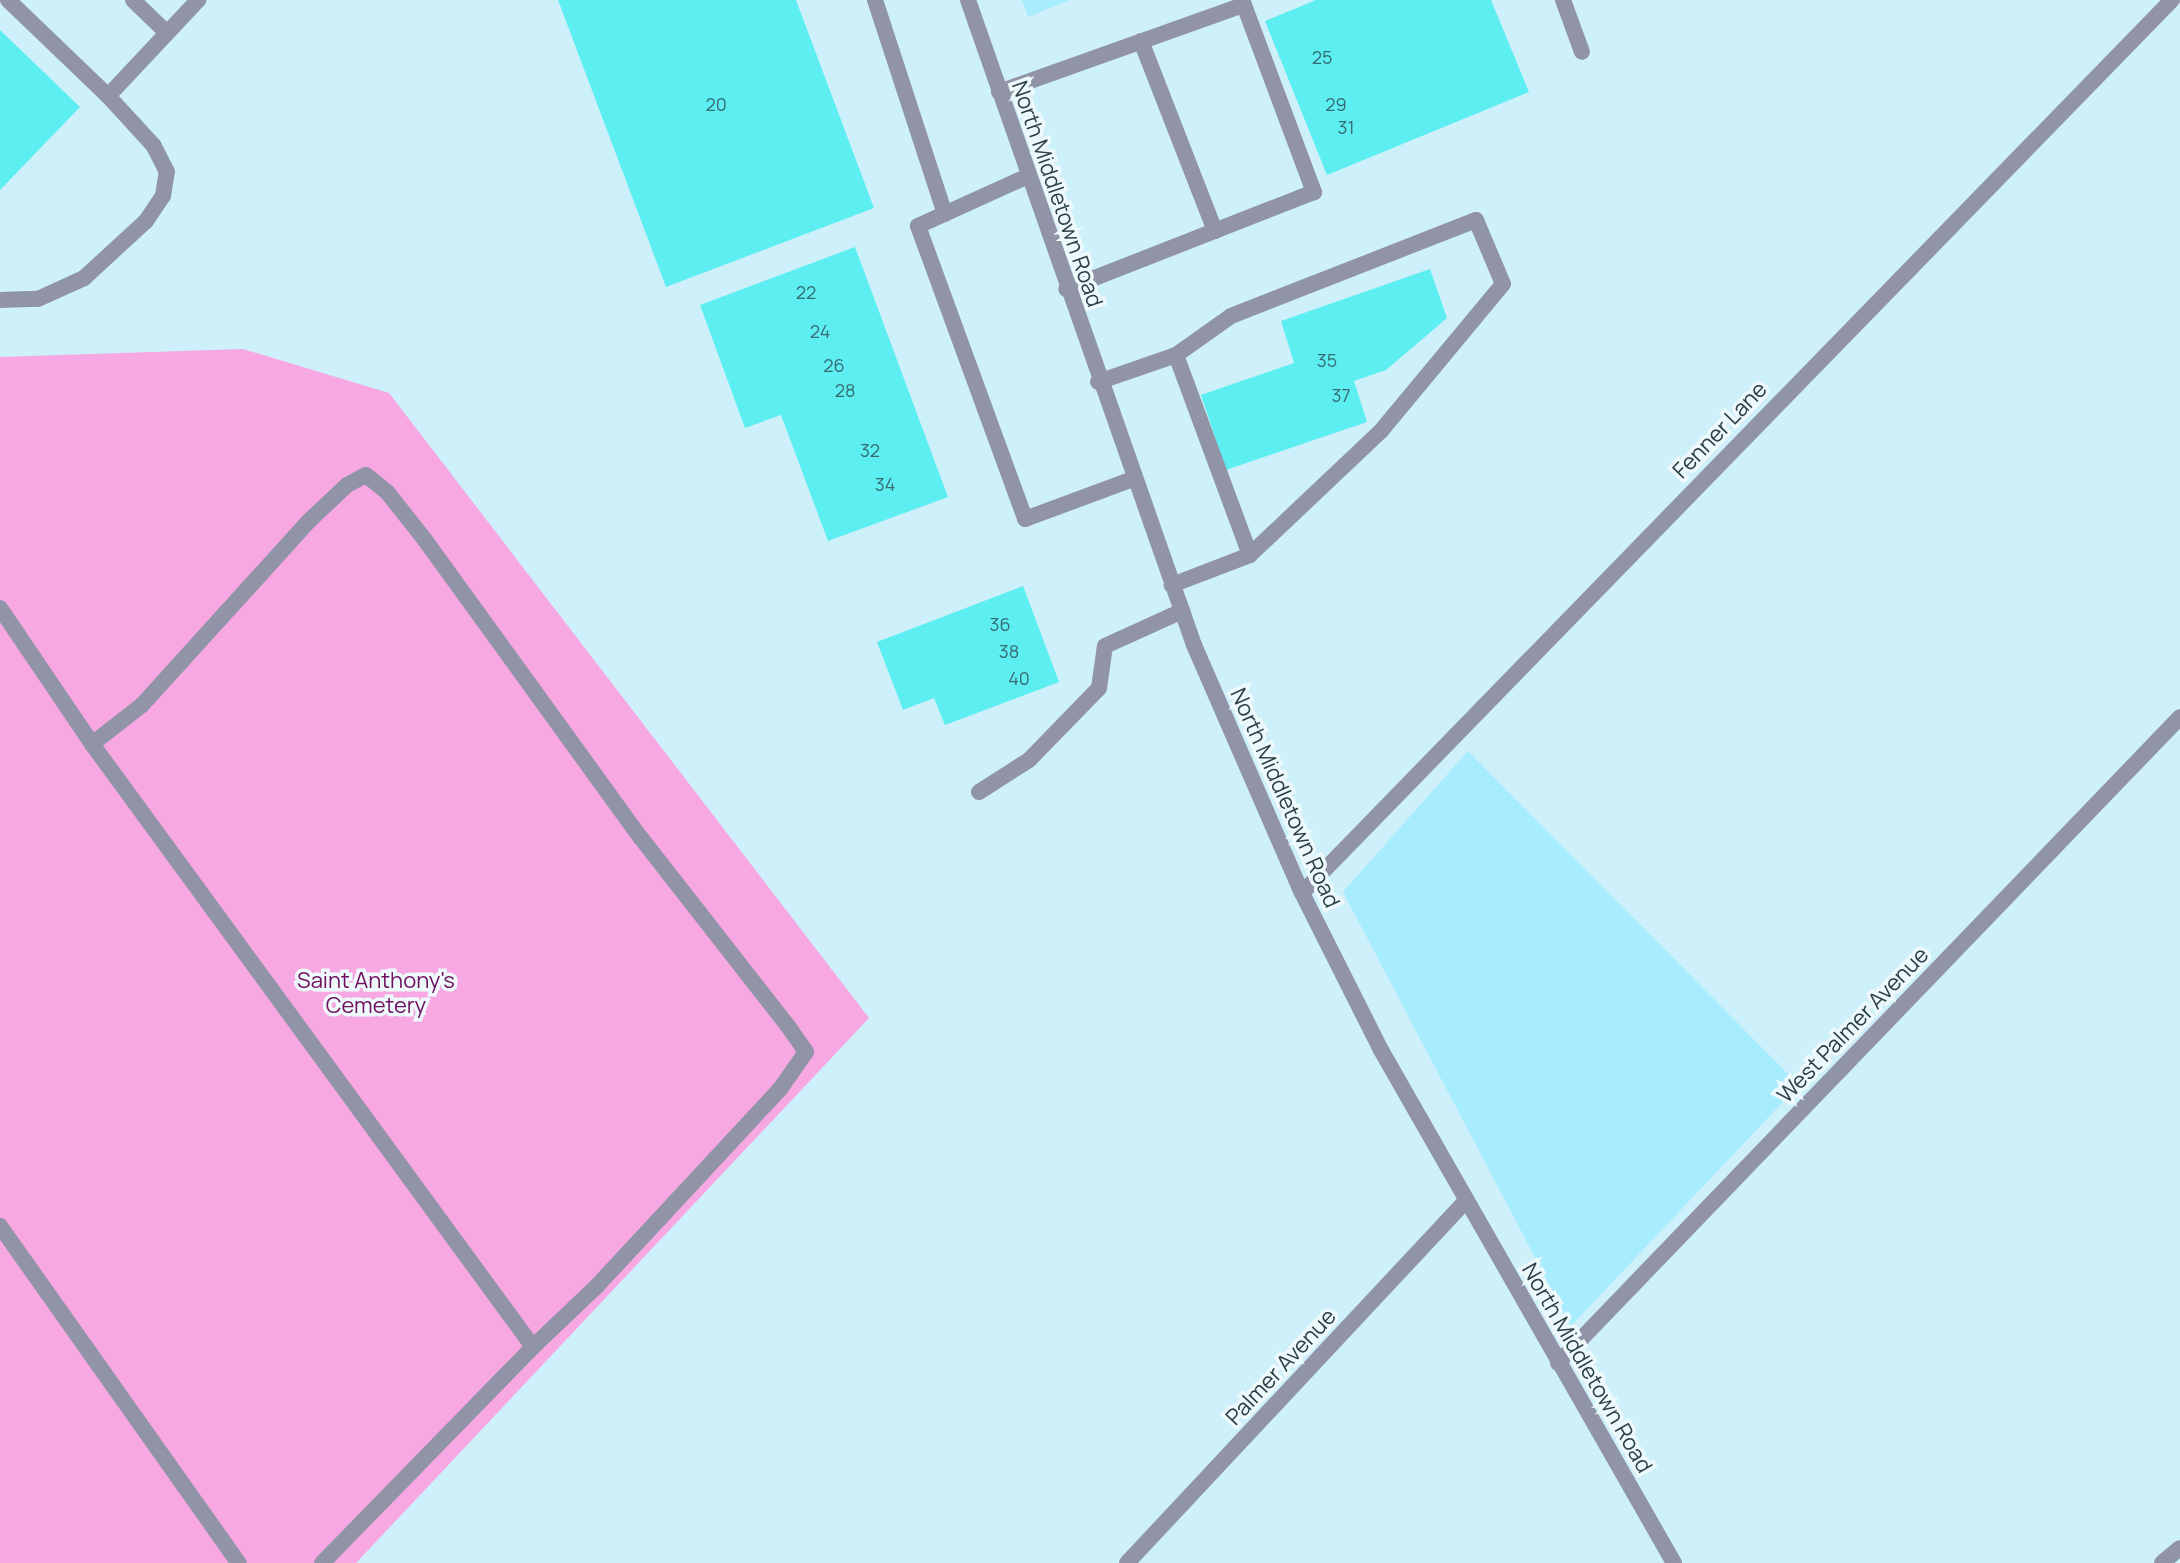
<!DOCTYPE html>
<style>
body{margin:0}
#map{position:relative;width:2180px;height:1563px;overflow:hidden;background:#cef0fa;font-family:Manrope,sans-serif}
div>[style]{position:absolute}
.built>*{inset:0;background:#a8ecff}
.green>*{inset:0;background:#f7a7e1}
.building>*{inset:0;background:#5deef1}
.service>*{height:16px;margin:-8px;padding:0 8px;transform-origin:8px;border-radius:8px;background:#9094a6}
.minor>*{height:16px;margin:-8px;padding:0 8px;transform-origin:8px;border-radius:8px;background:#9094a6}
.tertiary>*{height:16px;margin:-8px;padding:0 8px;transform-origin:8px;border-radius:8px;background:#9094a6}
span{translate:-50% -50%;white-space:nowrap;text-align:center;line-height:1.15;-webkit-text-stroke:7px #eef9fc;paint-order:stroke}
.number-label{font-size:18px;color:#376c72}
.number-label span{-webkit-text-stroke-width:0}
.street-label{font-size:22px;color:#2a4147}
.park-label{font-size:22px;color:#700f5e}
</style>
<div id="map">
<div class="built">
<div style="clip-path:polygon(1022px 0,1070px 0,1028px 17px)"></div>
<div style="clip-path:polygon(1468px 751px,1799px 1085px,1571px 1326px,1343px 892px)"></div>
</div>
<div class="green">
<div style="clip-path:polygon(243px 349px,389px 393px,869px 1018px,356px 1563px,0 1563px,0 357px)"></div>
</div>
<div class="building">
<div style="clip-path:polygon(558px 0,796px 0,874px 208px,666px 287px)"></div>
<div style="clip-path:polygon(1316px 0,1491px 0,1529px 92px,1327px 175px,1265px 21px)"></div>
<div style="clip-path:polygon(0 30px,80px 107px,0 190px)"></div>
<div style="clip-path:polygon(855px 247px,948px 497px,828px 541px,781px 415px,745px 428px,700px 305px)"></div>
<div style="clip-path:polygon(1430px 269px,1447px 318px,1386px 370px,1354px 381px,1367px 422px,1226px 470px,1201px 395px,1294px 363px,1281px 321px)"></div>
<div style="clip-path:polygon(1023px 586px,1059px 682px,945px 725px,934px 698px,903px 710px,877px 642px)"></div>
</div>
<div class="service">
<div style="left:8px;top:0;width:139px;rotate:43.8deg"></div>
<div style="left:133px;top:0;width:47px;rotate:44.1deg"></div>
<div style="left:875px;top:0;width:225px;rotate:71.9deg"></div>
<div style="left:1563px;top:0;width:55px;rotate:69.9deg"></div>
<div style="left:1141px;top:41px;width:204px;rotate:68.7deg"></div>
<div style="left:999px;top:92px;width:260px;rotate:-19.6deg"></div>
<div style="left:1244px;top:5px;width:200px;rotate:69.5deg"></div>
<div style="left:1314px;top:192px;width:266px;rotate:158.6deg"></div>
<div style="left:1028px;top:176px;width:121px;rotate:155.6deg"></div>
<div style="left:918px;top:226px;width:312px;rotate:69.9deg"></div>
<div style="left:1025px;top:519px;width:115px;rotate:-20.3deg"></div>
<div style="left:0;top:300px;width:38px;rotate:-2deg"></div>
<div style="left:38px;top:299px;width:51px;rotate:-24.5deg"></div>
<div style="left:84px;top:278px;width:84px;rotate:-42.6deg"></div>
<div style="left:146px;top:221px;width:30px;rotate:-56deg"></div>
<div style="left:163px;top:196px;width:24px;rotate:-81deg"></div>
<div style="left:167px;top:172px;width:29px;rotate:-117deg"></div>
<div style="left:154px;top:146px;width:68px;rotate:-132.6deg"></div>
<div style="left:108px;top:96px;width:132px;rotate:-46.8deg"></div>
<div style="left:1176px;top:355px;width:67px;rotate:-35.3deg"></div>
<div style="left:1231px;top:316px;width:263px;rotate:-21.4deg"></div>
<div style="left:1476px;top:220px;width:69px;rotate:67.1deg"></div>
<div style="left:1503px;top:284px;width:190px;rotate:129.7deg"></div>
<div style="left:1382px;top:430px;width:182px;rotate:136.6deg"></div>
<div style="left:1098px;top:382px;width:83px;rotate:-19.1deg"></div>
<div style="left:1176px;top:355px;width:213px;rotate:69.7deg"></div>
<div style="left:1250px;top:555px;width:84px;rotate:159deg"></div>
<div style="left:0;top:608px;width:164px;rotate:55.9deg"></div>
<div style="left:92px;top:744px;width:747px;rotate:53.82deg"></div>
<div style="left:533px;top:1347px;width:302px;rotate:134.3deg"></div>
<div style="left:92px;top:744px;width:63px;rotate:-38deg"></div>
<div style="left:142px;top:705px;width:250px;rotate:-47.8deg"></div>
<div style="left:310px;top:520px;width:51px;rotate:-43.4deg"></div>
<div style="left:347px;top:485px;width:21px;rotate:-28deg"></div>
<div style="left:366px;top:475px;width:27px;rotate:39deg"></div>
<div style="left:387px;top:492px;width:61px;rotate:51.6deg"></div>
<div style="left:425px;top:540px;width:368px;rotate:54.1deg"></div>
<div style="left:641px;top:838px;width:242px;rotate:52deg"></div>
<div style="left:790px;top:1029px;width:28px;rotate:55deg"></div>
<div style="left:806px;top:1052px;width:45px;rotate:125.1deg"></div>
<div style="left:780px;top:1089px;width:267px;rotate:132.9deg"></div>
<div style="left:598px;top:1285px;width:90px;rotate:136.4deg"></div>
<div style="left:979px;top:792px;width:59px;rotate:-32.6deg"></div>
<div style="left:1029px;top:760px;width:100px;rotate:-45.8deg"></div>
<div style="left:1099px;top:688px;width:42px;rotate:-81.9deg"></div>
<div style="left:1105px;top:646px;width:85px;rotate:-24.4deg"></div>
<div style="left:0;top:1226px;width:413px;rotate:54.7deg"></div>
</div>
<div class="minor">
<div style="left:1302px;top:893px;width:1247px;rotate:-45.75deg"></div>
<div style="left:1558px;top:1363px;width:897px;rotate:-46.08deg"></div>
<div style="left:1127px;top:1563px;width:496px;rotate:-46.9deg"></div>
<div style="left:2162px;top:1563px;width:23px;rotate:-40deg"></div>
</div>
<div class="tertiary">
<div style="left:968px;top:0;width:683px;rotate:70.69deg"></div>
<div style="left:1194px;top:645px;width:270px;rotate:66.5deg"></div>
<div style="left:1302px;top:893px;width:176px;rotate:63.3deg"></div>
<div style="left:1381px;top:1050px;width:591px;rotate:60.27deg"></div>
</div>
<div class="number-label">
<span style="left:1322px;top:57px">25</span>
<span style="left:716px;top:104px">20</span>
<span style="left:1336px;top:104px">29</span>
<span style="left:1346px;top:127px">31</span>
<span style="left:806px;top:292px">22</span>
<span style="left:820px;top:331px">24</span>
<span style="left:1327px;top:360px">35</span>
<span style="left:834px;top:365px">26</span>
<span style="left:845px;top:390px">28</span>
<span style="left:1341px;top:395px">37</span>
<span style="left:870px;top:450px">32</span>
<span style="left:885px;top:484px">34</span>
<span style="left:1000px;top:624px">36</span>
<span style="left:1009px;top:651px">38</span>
<span style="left:1019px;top:678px">40</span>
</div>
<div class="street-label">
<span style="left:1057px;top:194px;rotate:71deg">North Middletown Road</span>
<span style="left:1720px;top:430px;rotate:-46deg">Fenner Lane</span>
<span style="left:1285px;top:798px;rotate:66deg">North Middletown Road</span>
<span style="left:1853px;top:1025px;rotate:-46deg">West Palmer Avenue</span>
<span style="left:1281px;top:1367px;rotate:-47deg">Palmer Avenue</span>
<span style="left:1587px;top:1368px;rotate:60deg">North Middletown Road</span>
</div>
<div class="park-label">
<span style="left:376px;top:993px">Saint Anthony's<br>Cemetery</span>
</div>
</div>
